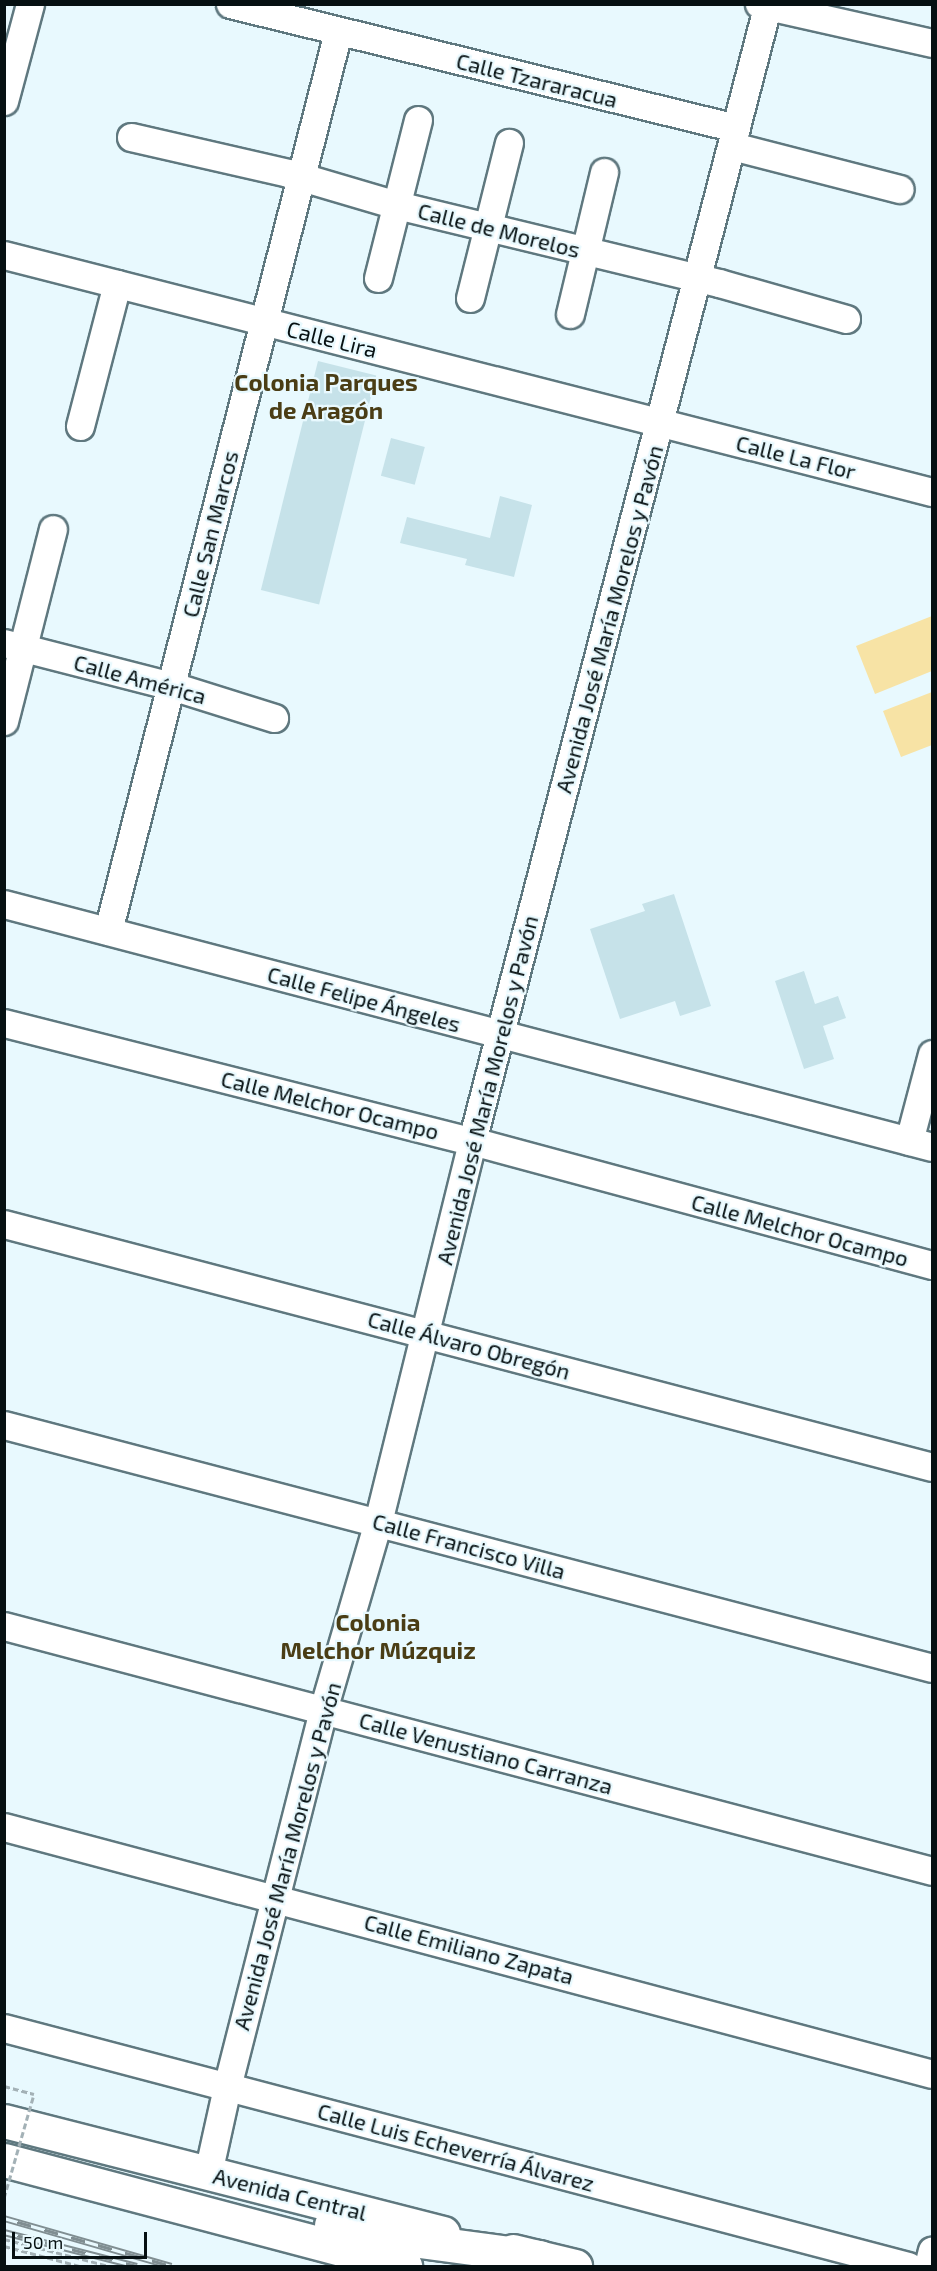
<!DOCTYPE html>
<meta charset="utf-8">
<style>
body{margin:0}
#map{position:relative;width:937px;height:2271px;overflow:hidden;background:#e8f9fe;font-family:"Exo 2",sans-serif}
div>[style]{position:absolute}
.green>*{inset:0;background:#f7e3a5}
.building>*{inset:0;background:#c6e2e9;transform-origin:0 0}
.path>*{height:3px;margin-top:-1.5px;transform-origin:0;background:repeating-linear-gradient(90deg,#a3b1b6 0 6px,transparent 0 9px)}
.roads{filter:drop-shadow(2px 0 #5f787f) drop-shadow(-2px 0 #5f787f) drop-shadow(0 2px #5f787f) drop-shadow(0 -2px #5f787f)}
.minor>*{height:27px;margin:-13.5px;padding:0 13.5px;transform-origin:13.5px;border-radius:13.5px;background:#fff}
.major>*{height:33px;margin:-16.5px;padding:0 16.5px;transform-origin:16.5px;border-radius:16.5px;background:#fff}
.highway>*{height:33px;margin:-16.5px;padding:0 16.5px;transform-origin:16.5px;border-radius:16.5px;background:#fff}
.rail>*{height:7px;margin-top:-3.5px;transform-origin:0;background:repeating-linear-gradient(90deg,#e8f9fe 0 14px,#808e92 0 28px);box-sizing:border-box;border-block:2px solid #808e92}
.path-bridge>*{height:3px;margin-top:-1.5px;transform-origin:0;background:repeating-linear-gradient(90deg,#a3b1b6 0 6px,transparent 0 9px)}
span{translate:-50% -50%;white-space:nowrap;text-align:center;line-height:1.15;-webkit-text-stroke:4.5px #e8f9fe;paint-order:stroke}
.street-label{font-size:22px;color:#061012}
.neighbourhood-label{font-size:24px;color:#4a3d15;font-weight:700}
.frame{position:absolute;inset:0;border:6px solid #061012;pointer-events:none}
.scale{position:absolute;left:12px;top:2232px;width:135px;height:27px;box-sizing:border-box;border:3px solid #061012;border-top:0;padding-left:8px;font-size:18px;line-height:21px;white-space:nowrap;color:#061012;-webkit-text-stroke:4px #e8f9fe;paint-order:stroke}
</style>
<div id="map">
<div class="green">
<div style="clip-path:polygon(932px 616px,932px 671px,875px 694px,856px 646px)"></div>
<div style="clip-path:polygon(932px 692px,932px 745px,901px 757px,883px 711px)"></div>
</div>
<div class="building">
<div style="left:318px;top:361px;width:60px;height:236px;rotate:14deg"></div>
<div style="left:391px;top:438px;width:35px;height:39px;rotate:15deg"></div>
<div style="clip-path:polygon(500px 496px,532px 505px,514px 577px,465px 565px,467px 559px,400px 543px,407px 517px,490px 538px)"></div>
<div style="clip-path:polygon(674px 894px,711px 1006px,680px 1016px,675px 1001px,620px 1019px,590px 929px,645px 911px,642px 904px)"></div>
<div style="clip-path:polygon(804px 971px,815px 1004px,838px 996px,846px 1018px,823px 1026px,834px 1059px,804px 1069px,775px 981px)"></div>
</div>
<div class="path">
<div style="left:4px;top:2086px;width:31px;rotate:15deg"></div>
<div style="left:4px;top:2239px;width:108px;rotate:14.4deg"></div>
<div style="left:4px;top:2246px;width:78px;rotate:14.9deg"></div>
</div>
<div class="roads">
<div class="minor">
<div style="left:230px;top:4px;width:521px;rotate:13.77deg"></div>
<div style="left:759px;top:4px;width:177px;rotate:12.7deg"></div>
<div style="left:4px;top:101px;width:100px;rotate:-75deg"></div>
<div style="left:131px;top:137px;width:161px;rotate:12.9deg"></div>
<div style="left:288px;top:173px;width:114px;rotate:16.4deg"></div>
<div style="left:397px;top:205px;width:331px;rotate:13.6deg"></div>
<div style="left:719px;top:283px;width:132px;rotate:15.8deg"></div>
<div style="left:732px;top:146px;width:173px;rotate:14.4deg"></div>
<div style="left:4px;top:255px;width:958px;rotate:14.33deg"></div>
<div style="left:378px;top:278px;width:163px;rotate:-75.8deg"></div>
<div style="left:470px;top:298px;width:160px;rotate:-75.9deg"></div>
<div style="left:570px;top:314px;width:146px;rotate:-76.5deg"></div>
<div style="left:80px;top:426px;width:147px;rotate:-75.4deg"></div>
<div style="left:4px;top:643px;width:173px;rotate:14.4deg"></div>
<div style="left:172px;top:686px;width:107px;rotate:17.4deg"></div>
<div style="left:4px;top:721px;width:198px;rotate:-75.7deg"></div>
<div style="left:4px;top:904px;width:959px;rotate:14.67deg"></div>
<div style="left:108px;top:931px;width:928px;rotate:-75.65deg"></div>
<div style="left:4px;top:1023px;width:483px;rotate:14.2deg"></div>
<div style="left:472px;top:1141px;width:476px;rotate:15.1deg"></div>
<div style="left:909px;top:1141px;width:90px;rotate:-75.2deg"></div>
<div style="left:4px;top:1224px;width:959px;rotate:14.67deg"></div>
<div style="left:4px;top:1425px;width:959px;rotate:14.67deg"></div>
<div style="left:4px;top:1626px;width:960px;rotate:14.79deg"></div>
<div style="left:4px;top:1827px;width:960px;rotate:14.9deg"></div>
<div style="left:4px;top:2028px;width:935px;rotate:14.75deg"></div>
<div style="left:208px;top:2173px;width:88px;rotate:-77.5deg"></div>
<div style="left:227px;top:2087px;width:389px;rotate:-75.7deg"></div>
<div style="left:323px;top:1710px;width:196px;rotate:-73.7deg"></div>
<div style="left:378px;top:1522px;width:392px;rotate:-76.1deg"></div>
<div style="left:472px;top:1141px;width:1175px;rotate:-75.41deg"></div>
<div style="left:928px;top:2266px;width:16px;rotate:-76deg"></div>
</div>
<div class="major">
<div style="left:4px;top:2121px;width:453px;rotate:14.3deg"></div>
<div style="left:513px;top:2251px;width:64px;rotate:13.6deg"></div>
</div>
<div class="highway">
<div style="left:4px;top:2160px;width:415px;rotate:14.8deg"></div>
<div style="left:331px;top:2225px;width:52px;rotate:12.2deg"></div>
<div style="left:382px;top:2236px;width:159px;rotate:7.6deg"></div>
</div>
</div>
<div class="rail">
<div style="left:4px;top:2218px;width:174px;rotate:16deg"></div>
<div style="left:4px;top:2232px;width:137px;rotate:14.3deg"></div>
</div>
<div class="path-bridge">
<div style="left:4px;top:2198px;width:108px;rotate:-73.9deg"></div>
</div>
<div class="street-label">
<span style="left:537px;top:80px;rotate:14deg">Calle Tzararacua</span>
<span style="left:499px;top:230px;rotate:14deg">Calle de Morelos</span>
<span style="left:332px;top:339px;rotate:14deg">Calle Lira</span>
<span style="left:796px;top:457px;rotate:14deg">Calle La Flor</span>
<span style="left:210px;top:534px;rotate:-76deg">Calle San Marcos</span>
<span style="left:609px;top:619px;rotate:-75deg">Avenida José María Morelos y Pavón</span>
<span style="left:140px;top:679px;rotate:15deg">Calle América</span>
<span style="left:364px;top:999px;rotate:15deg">Calle Felipe Ángeles</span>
<span style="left:487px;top:1090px;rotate:-76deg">Avenida José María Morelos y Pavón</span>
<span style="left:330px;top:1105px;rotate:14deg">Calle Melchor Ocampo</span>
<span style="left:800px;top:1230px;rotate:15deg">Calle Melchor Ocampo</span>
<span style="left:469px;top:1345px;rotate:15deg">Calle Álvaro Obregón</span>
<span style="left:469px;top:1546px;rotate:15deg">Calle Francisco Villa</span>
<span style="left:486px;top:1753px;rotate:15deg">Calle Venustiano Carranza</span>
<span style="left:287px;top:1856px;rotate:-75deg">Avenida José María Morelos y Pavón</span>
<span style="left:469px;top:1949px;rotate:15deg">Calle Emiliano Zapata</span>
<span style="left:456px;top:2147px;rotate:15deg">Calle Luis Echeverría Álvarez</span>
<span style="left:290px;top:2194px;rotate:14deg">Avenida Central</span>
</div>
<div class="neighbourhood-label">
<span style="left:326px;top:396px">Colonia Parques<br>de Aragón</span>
<span style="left:378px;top:1636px">Colonia<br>Melchor Múzquiz</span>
</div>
<div class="frame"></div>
<div class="scale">50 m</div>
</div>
